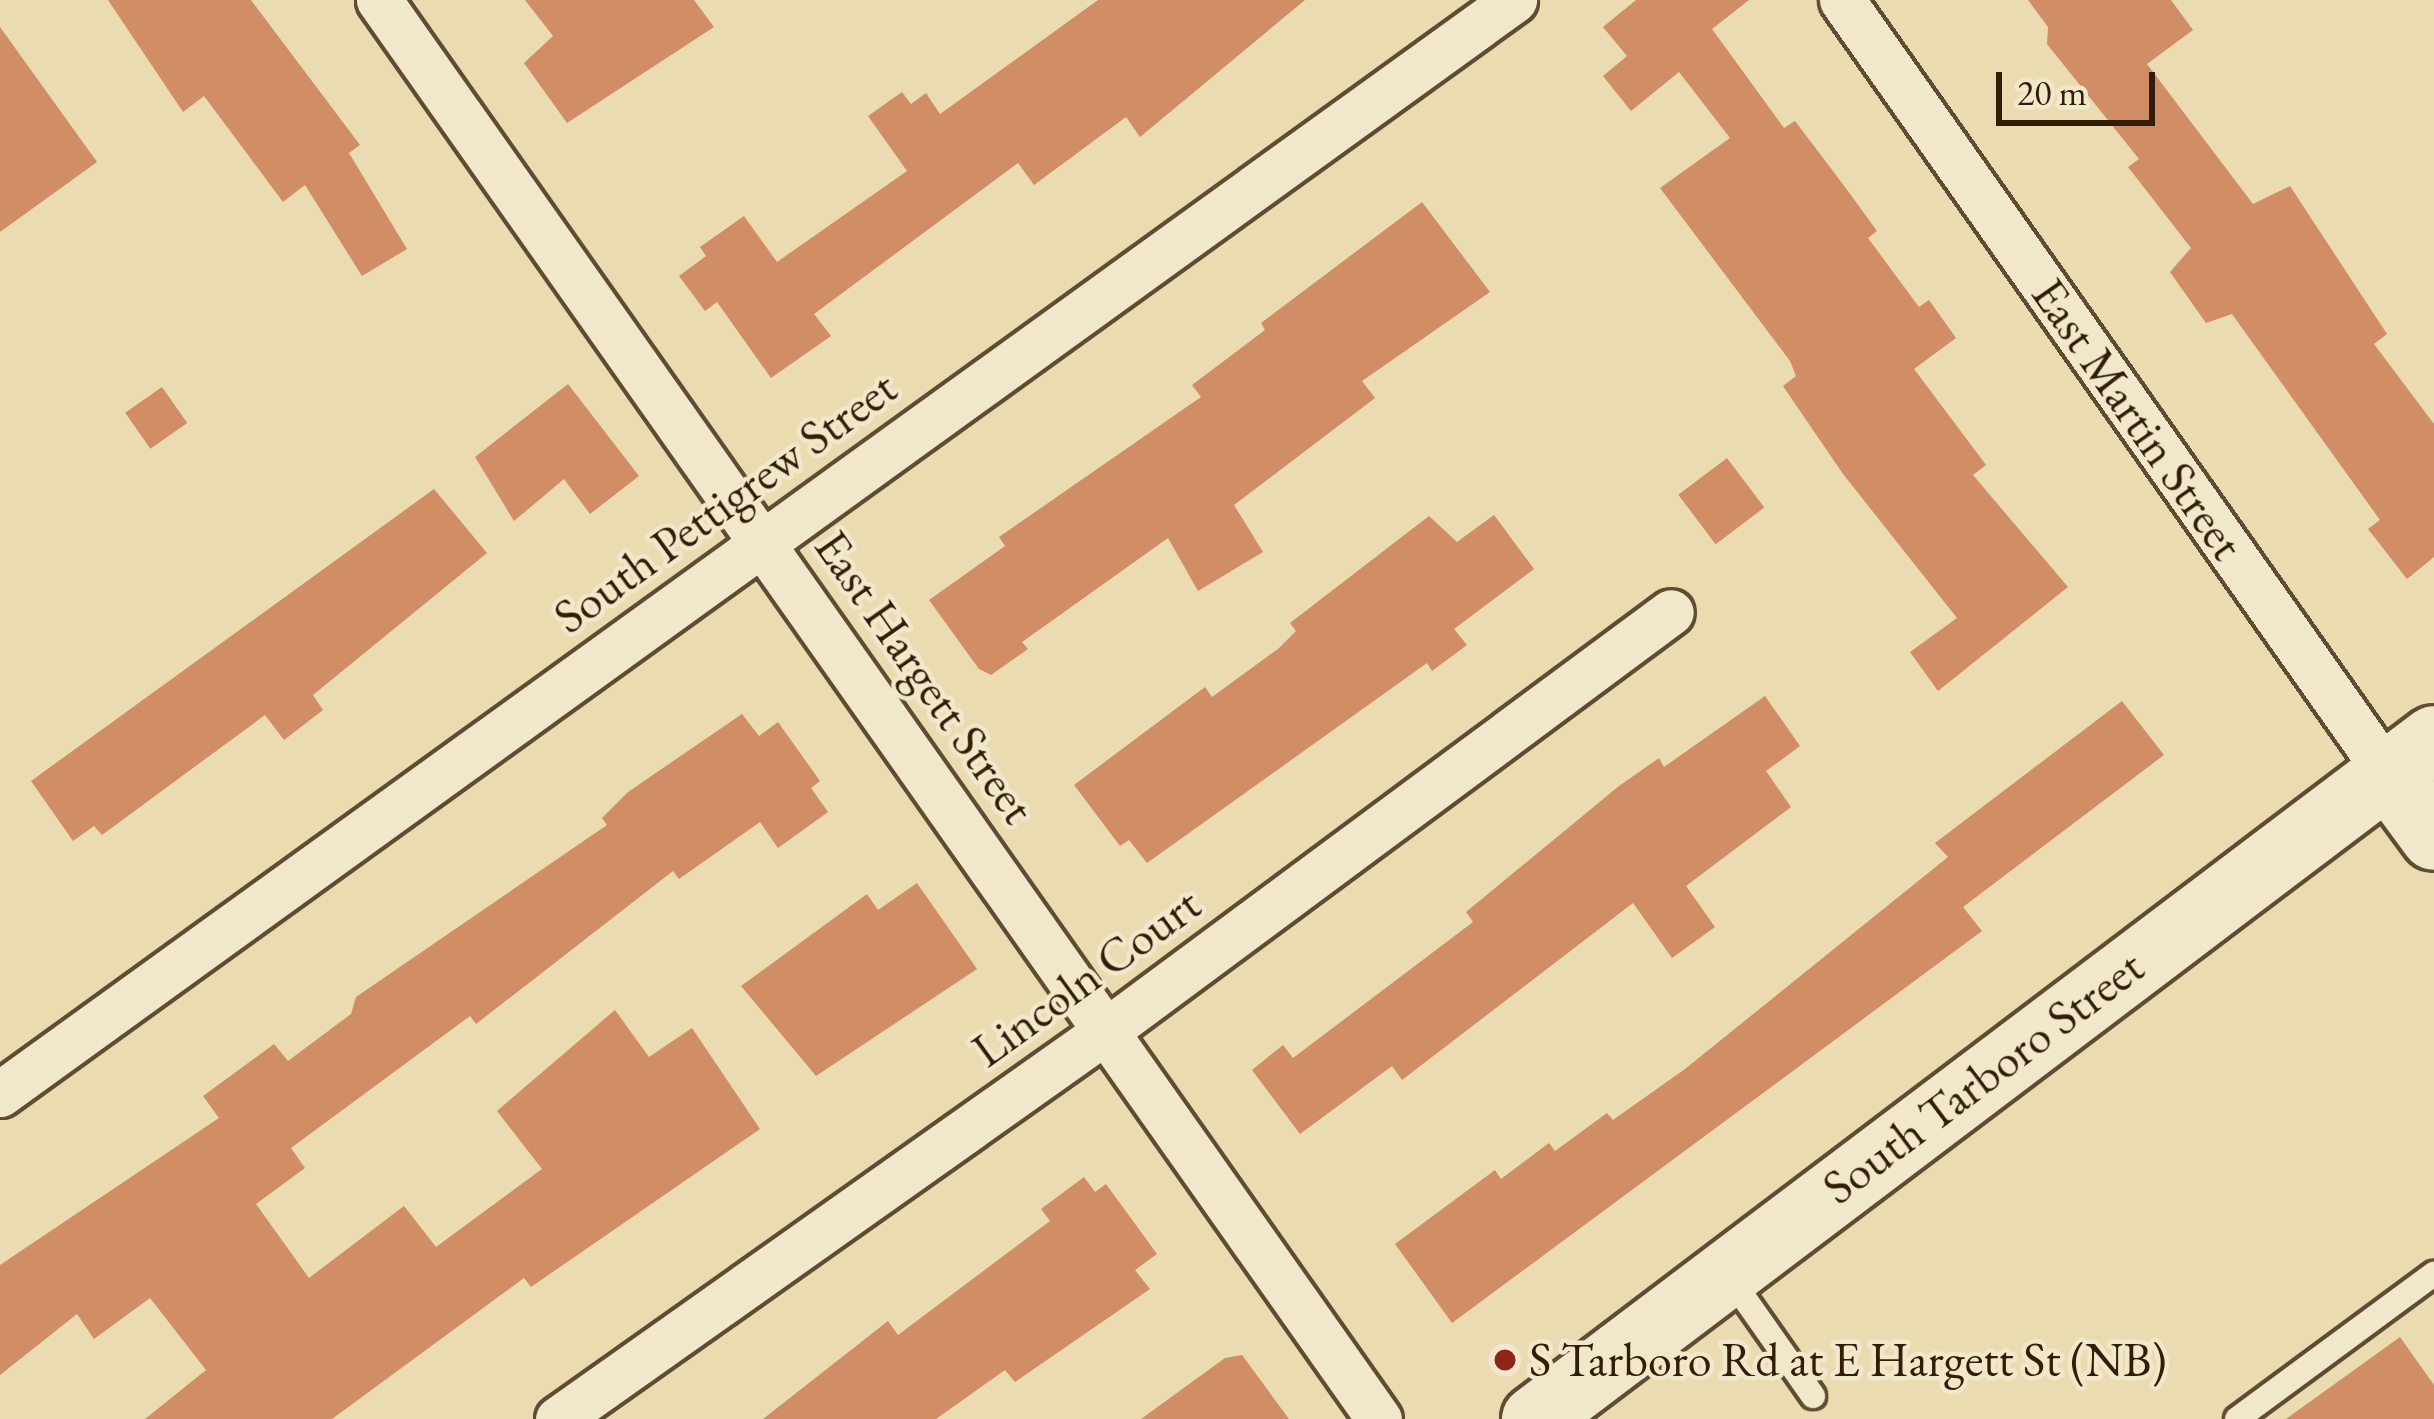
<!DOCTYPE html>
<style>
body{margin:0}
#map{position:relative;width:2434px;height:1419px;overflow:hidden;background:#eadbb1;font-family:"EB Garamond",serif}
div>[style]{position:absolute}
.building>*{inset:0;background:#d08d66;transform-origin:0 0}
.roads{filter:drop-shadow(3px 0 #604c32) drop-shadow(-3px 0 #604c32) drop-shadow(0 3px #604c32) drop-shadow(0 -3px #604c32)}
.lane>*{height:24px;margin:-12px;padding:0 12px;transform-origin:12px;border-radius:12px;background:#f1e8cc}
.street>*{height:45px;margin:-22.5px;padding:0 22.5px;transform-origin:22.5px;border-radius:22.5px;background:#f1e8cc}
.secondary>*{height:66px;margin:-33px;padding:0 33px;transform-origin:33px;border-radius:33px;background:#f1e8cc}
.dots>*{width:33px;height:33px;translate:-50% -50%;box-sizing:border-box;border:6px solid #f1e8cc;border-radius:50%}
span{translate:-50% -50%;white-space:nowrap;text-align:center;line-height:1.15;-webkit-text-stroke:9px #f1e8cc;paint-order:stroke}
.street-label{font-size:48px;color:#321d08}
.poi-label{font-size:48px;color:#321d08}
.left{translate:0 -50%;text-align:left}
.scale{position:absolute;left:1996px;top:72px;width:159px;height:54px;box-sizing:border-box;border:6px solid #321d08;border-top:0;padding-left:15px;font-size:36px;line-height:42px;white-space:nowrap;color:#321d08;-webkit-text-stroke:9px #f1e8cc;paint-order:stroke}
</style>
<div id="map">
<div class="building">
<div style="clip-path:polygon(108px 0,251px 0,360px 145px,349px 153px,407px 249px,362px 276px,305px 185px,283px 202px,204px 96px,183px 112px)"></div>
<div style="clip-path:polygon(525px 0,694px 0,714px 27px,567px 123px,524px 63px,553px 36px)"></div>
<div style="clip-path:polygon(1098px 0,1305px 0,1140px 137px,1126px 117px,1034px 185px,1018px 163px,814px 314px,831px 336px,771px 378px,717px 302px,705px 311px,679px 276px,706px 256px,700px 247px,744px 216px,777px 262px,907px 171px,868px 116px,902px 92px,911px 104px,926px 93px,940px 114px)"></div>
<div style="clip-path:polygon(1636px 0,1749px 0,1712px 29px,1784px 128px,1795px 121px,1845px 187px,1877px 231px,1868px 238px,1919px 307px,1929px 300px,1956px 338px,1914px 369px,1986px 465px,1973px 475px,2068px 587px,1938px 691px,1910px 652px,1957px 618px,1843px 474px,1783px 386px,1796px 376px,1790px 361px,1660px 188px,1730px 138px,1679px 72px,1631px 111px,1603px 76px,1627px 56px,1603px 27px)"></div>
<div style="clip-path:polygon(2028px 0,2171px 0,2193px 30px,2147px 64px,2253px 204px,2290px 186px,2387px 334px,2374px 344px,2434px 424px,2434px 557px,2407px 579px,2368px 529px,2380px 520px,2232px 314px,2206px 323px,2170px 272px,2191px 248px,2128px 167px,2139px 159px,2047px 44px,2048px 27px)"></div>
<div style="clip-path:polygon(0 27px,97px 162px,0 232px)"></div>
<div style="clip-path:polygon(1422px 202px,1490px 292px,1362px 381px,1375px 398px,1234px 505px,1263px 552px,1198px 591px,1168px 538px,1022px 642px,1028px 649px,991px 675px,979px 669px,929px 600px,1005px 546px,999px 537px,1201px 397px,1192px 385px,1265px 330px,1261px 323px)"></div>
<div style="clip-path:polygon(568px 384px,639px 476px,590px 514px,564px 479px,514px 521px,475px 457px)"></div>
<div style="left:162px;top:387px;width:44px;height:45px;rotate:55deg"></div>
<div style="left:1727px;top:458px;width:62px;height:61px;rotate:53deg"></div>
<div style="clip-path:polygon(434px 489px,487px 553px,313px 695px,323px 710px,284px 740px,265px 715px,102px 835px,94px 826px,73px 841px,31px 781px)"></div>
<div style="clip-path:polygon(1494px 515px,1534px 569px,1454px 629px,1467px 645px,1432px 671px,1427px 663px,1147px 863px,1129px 840px,1120px 846px,1074px 785px,1205px 687px,1212px 697px,1278px 649px,1296px 631px,1290px 623px,1429px 516px,1457px 542px)"></div>
<div style="clip-path:polygon(1765px 696px,1800px 746px,1766px 771px,1791px 807px,1686px 886px,1715px 927px,1672px 958px,1633px 903px,1402px 1080px,1392px 1066px,1300px 1134px,1252px 1070px,1283px 1045px,1293px 1058px,1473px 922px,1466px 912px,1619px 786px,1659px 758px,1664px 767px)"></div>
<div style="clip-path:polygon(2122px 701px,2164px 755px,1963px 907px,1982px 931px,1452px 1323px,1395px 1244px,1495px 1170px,1501px 1179px,1549px 1143px,1555px 1151px,1607px 1113px,1613px 1120px,1685px 1069px,1948px 857px,1935px 843px)"></div>
<div style="clip-path:polygon(742px 714px,759px 736px,778px 722px,820px 781px,811px 788px,828px 812px,778px 848px,760px 822px,679px 879px,673px 871px,476px 1024px,470px 1016px,291px 1148px,305px 1168px,256px 1204px,309px 1278px,404px 1206px,436px 1247px,542px 1169px,497px 1111px,615px 1010px,649px 1057px,692px 1028px,760px 1129px,531px 1287px,524px 1278px,332px 1419px,145px 1419px,206px 1370px,150px 1298px,94px 1339px,77px 1314px,0 1375px,0 1265px,219px 1118px,203px 1096px,274px 1044px,288px 1061px,351px 1014px,356px 997px,607px 825px,602px 818px,628px 792px)"></div>
<div style="clip-path:polygon(917px 883px,977px 969px,816px 1076px,741px 986px,867px 894px,878px 910px)"></div>
<div style="clip-path:polygon(1084px 1177px,1095px 1192px,1106px 1184px,1157px 1254px,1135px 1270px,1150px 1289px,1015px 1382px,1005px 1370px,936px 1419px,763px 1419px,888px 1321px,898px 1335px,1050px 1221px,1041px 1209px)"></div>
<div style="clip-path:polygon(2400px 1337px,2434px 1385px,2434px 1419px,2286px 1419px)"></div>
<div style="clip-path:polygon(1242px 1355px,1289px 1419px,1141px 1419px,1225px 1358px)"></div>
</div>
<div class="roads">
<div class="lane">
<div style="left:1728px;top:1275px;width:148px;rotate:54.9deg"></div>
<div style="left:2237px;top:1419px;width:245px;rotate:-36.4deg"></div>
</div>
<div class="street">
<div style="left:379px;top:0;width:1736px;rotate:54.83deg"></div>
<div style="left:1842px;top:0;width:946px;rotate:54.81deg"></div>
<div style="left:0;top:1094px;width:1868px;rotate:-35.85deg"></div>
<div style="left:558px;top:1419px;width:671px;rotate:-35.3deg"></div>
<div style="left:1106px;top:1031px;width:703px;rotate:-36.56deg"></div>
</div>
<div class="secondary">
<div style="left:2387px;top:773px;width:79px;rotate:53.7deg"></div>
<div style="left:1535px;top:1419px;width:1127px;rotate:-37.1deg"></div>
</div>
</div>
<div class="dots">
<div style="left:1505px;top:1360px;background:#8f2418"></div>
</div>
<div class="street-label">
<span style="left:2138px;top:419px;rotate:55deg">East Martin Street</span>
<span style="left:725px;top:502px;rotate:-36deg">South Pettigrew Street</span>
<span style="left:925px;top:677px;rotate:55deg">East Hargett Street</span>
<span style="left:1086px;top:977px;rotate:-36deg">Lincoln Court</span>
<span style="left:1983px;top:1077px;rotate:-37deg">South Tarboro Street</span>
</div>
<div class="poi-label">
<span class="left" style="left:1529px;top:1360px">S Tarboro Rd at E Hargett St (NB)</span>
</div>
<div class="scale">20 m</div>
</div>
